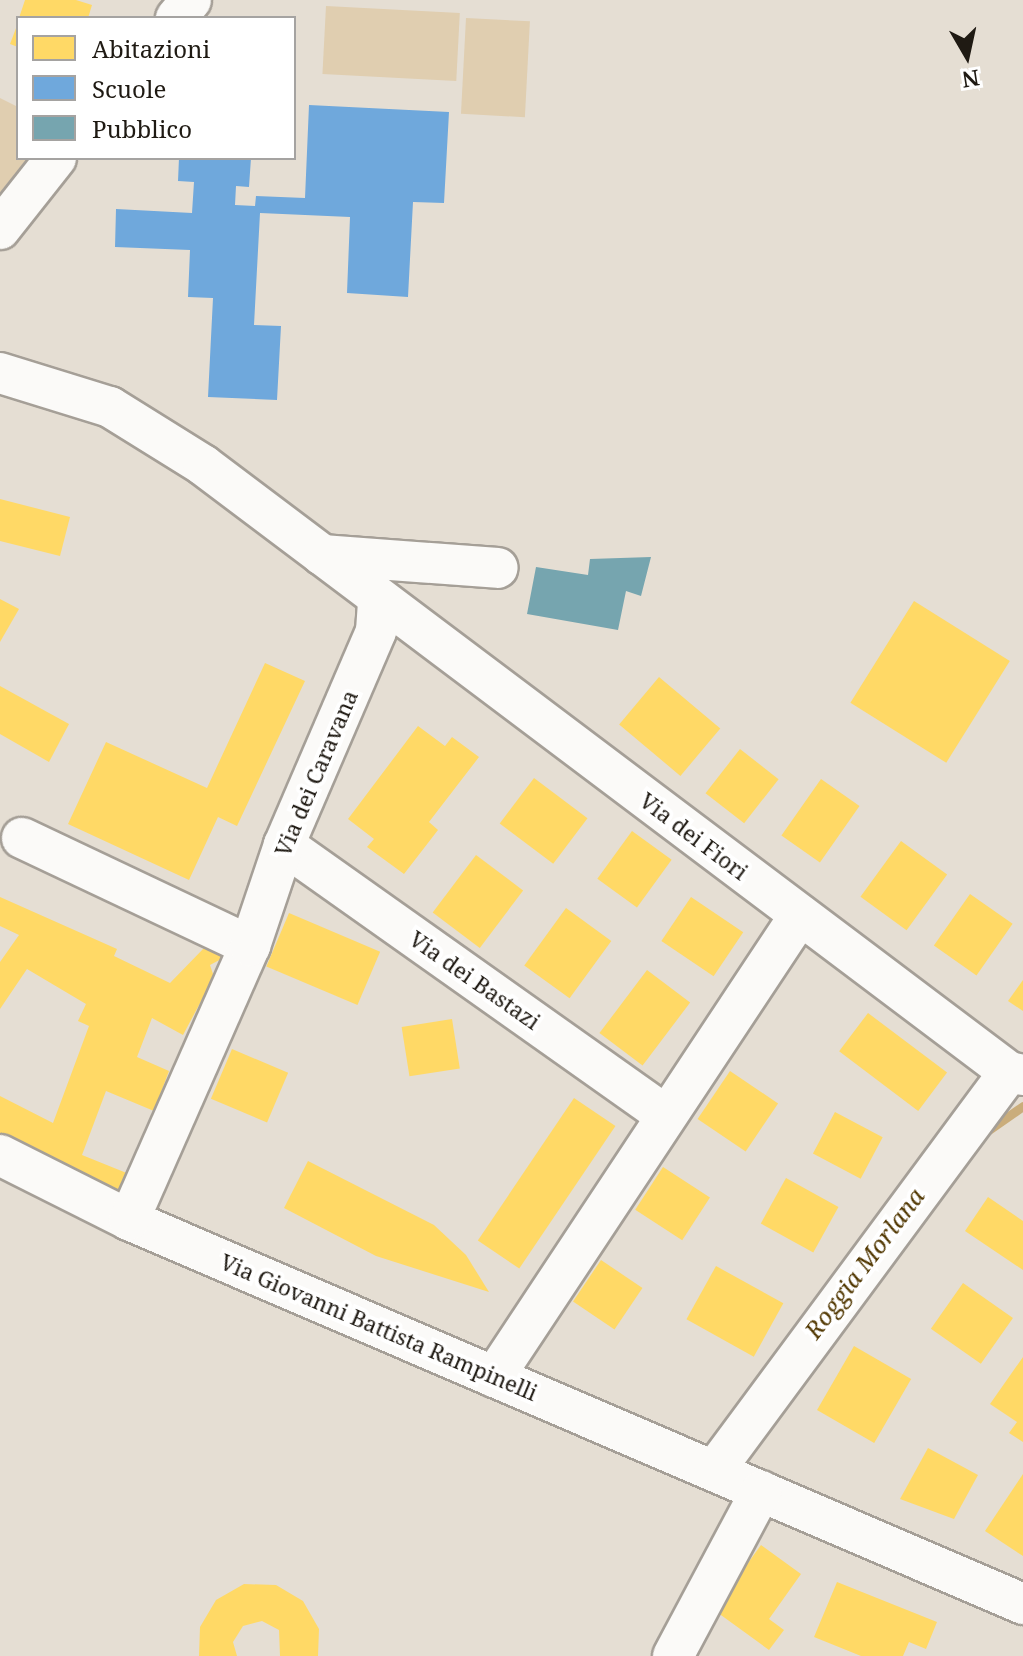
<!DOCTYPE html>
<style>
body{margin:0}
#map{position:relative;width:1023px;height:1656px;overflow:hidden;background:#e5ded3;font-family:"Noto Serif",serif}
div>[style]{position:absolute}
.green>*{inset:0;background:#e0ceb0;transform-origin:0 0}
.homes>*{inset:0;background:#ffd966;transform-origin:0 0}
.schools>*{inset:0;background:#6fa8dc}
.public>*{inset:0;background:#76a5af}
.stream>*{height:9px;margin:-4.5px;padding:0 4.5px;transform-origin:4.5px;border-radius:4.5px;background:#caad7b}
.roads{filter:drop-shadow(2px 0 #a59f97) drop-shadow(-2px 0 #a59f97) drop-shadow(0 2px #a59f97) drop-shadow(0 -2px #a59f97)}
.minor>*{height:40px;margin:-20px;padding:0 20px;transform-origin:20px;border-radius:20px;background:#fbfaf8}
span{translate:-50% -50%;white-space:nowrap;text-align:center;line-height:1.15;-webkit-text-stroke:8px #fff;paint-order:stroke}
.street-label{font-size:22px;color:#1f1a13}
.water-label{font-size:24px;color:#513700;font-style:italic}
.legend{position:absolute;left:16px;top:16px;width:280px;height:144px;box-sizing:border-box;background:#fff;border:2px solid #a5a3a1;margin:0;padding:10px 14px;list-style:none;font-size:24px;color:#1f1a13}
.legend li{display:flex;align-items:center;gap:16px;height:40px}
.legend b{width:40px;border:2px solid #a5a3a1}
.north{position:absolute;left:927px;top:16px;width:80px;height:80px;-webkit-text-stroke:6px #fff;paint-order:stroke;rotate:171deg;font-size:22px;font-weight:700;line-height:32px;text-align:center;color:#1f1a13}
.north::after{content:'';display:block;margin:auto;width:28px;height:36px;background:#1f1a13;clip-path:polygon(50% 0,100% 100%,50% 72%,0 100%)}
</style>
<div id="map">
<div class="green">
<div style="left:326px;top:6px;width:134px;height:68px;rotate:3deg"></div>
<div style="left:466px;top:18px;width:64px;height:96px;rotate:3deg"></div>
<div style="clip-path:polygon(0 98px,18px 107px,18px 158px,28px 158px,0 193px)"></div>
</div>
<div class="homes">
<div style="clip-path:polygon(25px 0,76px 0,92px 5px,88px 18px,19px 18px)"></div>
<div style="clip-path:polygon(18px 23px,18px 47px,10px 44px)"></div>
<div style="clip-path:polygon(0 499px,70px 517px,60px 556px,0 541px)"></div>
<div style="clip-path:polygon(0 599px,19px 609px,0 642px)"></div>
<div style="left:914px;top:601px;width:113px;height:120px;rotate:32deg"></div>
<div style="clip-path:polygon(265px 663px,305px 681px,237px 826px,218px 817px,189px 880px,68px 824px,106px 742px,207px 788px)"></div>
<div style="left:659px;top:677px;width:80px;height:62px;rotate:40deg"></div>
<div style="clip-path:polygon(0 686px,69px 724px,49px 762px,0 734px)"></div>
<div style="clip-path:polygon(418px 726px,445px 746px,452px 737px,479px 757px,429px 822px,438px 830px,404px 874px,367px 847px,374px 839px,348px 819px)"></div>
<div style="left:740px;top:749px;width:49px;height:56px;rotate:38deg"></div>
<div style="left:534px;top:778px;width:67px;height:57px;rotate:37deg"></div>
<div style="left:821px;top:779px;width:47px;height:69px;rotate:35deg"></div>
<div style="left:632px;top:831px;width:49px;height:59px;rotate:36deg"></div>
<div style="left:901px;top:841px;width:57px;height:69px;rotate:36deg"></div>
<div style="left:476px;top:855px;width:59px;height:72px;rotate:37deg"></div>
<div style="left:970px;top:894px;width:52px;height:63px;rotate:35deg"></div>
<div style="clip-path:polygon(0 897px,117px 949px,114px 956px,170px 983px,204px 948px,219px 942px,225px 957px,210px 965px,214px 977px,183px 1035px,152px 1018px,137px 1057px,169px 1071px,154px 1111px,106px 1091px,82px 1155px,134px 1176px,118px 1199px,0 1146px,0 1096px,53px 1123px,89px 1026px,78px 1021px,86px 1004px,27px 969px,0 1009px,0 962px,19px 935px,0 926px)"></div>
<div style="left:691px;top:897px;width:63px;height:53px;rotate:34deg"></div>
<div style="left:566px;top:908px;width:56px;height:71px;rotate:36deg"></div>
<div style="left:289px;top:913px;width:99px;height:58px;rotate:23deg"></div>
<div style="left:647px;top:970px;width:54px;height:79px;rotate:37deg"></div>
<div style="clip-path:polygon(1023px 980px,1023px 1011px,1008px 1001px)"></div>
<div style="left:868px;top:1013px;width:99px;height:48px;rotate:37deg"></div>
<div style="left:452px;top:1019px;width:50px;height:51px;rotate:81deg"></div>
<div style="left:232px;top:1049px;width:61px;height:54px;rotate:23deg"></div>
<div style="left:730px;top:1071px;width:58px;height:58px;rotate:34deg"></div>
<div style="left:574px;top:1098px;width:50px;height:172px;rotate:34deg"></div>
<div style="left:835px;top:1112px;width:54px;height:47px;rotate:28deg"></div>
<div style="clip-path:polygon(308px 1161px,434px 1225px,466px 1255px,489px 1292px,376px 1256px,284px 1208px)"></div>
<div style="left:663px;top:1167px;width:56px;height:51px;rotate:33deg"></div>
<div style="left:786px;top:1178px;width:60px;height:52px;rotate:29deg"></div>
<div style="clip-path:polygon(988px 1197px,1023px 1221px,1023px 1270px,965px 1231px)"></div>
<div style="left:601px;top:1260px;width:50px;height:50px;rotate:34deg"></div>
<div style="left:716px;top:1266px;width:77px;height:61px;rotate:29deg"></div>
<div style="left:963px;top:1283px;width:61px;height:56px;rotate:35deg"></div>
<div style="left:854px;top:1346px;width:66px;height:74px;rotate:30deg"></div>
<div style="clip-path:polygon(1023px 1357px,1023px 1442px,1009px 1433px,1017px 1422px,990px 1404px)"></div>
<div style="clip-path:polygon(928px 1448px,978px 1475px,954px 1519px,900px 1499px)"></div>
<div style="clip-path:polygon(1023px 1474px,1023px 1556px,985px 1531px)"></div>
<div style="clip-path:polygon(761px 1545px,801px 1574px,769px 1619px,784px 1630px,769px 1650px,714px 1610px)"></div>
<div style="clip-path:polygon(837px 1582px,937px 1622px,926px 1649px,909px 1642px,903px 1656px,861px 1656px,814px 1637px)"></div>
<div style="clip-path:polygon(244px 1584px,276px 1585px,303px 1601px,319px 1629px,318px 1656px,280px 1656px,279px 1630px,262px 1621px,243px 1626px,233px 1642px,237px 1656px,199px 1656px,200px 1627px,216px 1600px)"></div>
</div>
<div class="schools">
<div style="clip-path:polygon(309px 105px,449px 112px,444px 203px,413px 202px,408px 297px,347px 293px,350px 217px,260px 213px,254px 325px,281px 326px,277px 400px,208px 397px,213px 298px,188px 297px,190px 250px,115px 247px,116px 209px,192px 213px,194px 182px,178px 181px,179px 158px,251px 158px,249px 187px,236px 186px,235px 205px,255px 206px,256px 196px,305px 198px)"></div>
</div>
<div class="public">
<div style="clip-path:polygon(651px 557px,641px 596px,626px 591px,618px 630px,527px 614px,536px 567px,588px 575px,590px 559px)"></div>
</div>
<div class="stream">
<div style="left:987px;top:1131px;width:44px;rotate:-34.8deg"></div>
</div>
<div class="roads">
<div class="minor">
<div style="left:176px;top:18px;width:23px;rotate:-50deg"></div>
<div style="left:0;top:229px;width:90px;rotate:-51.7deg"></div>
<div style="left:0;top:373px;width:115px;rotate:17.2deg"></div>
<div style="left:110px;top:407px;width:110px;rotate:31.9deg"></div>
<div style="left:203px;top:465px;width:1009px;rotate:36.98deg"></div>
<div style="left:1009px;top:1072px;width:14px;rotate:12deg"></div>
<div style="left:322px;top:555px;width:176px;rotate:4.2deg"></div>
<div style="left:22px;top:838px;width:252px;rotate:25.3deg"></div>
<div style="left:284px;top:845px;width:468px;rotate:35.3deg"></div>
<div style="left:0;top:1155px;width:144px;rotate:26.7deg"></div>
<div style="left:129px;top:1220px;width:973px;rotate:23.24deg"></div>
<div style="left:129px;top:1220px;width:300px;rotate:-66.2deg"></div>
<div style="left:250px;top:946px;width:107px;rotate:-71.4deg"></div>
<div style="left:284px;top:845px;width:233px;rotate:-66.7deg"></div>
<div style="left:376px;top:631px;width:31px;rotate:-86deg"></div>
<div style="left:494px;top:1377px;width:554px;rotate:-56.48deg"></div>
<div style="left:714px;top:1471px;width:496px;rotate:-53.5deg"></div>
<div style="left:673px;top:1656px;width:187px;rotate:-61.9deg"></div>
</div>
</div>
<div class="street-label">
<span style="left:316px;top:773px;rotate:-67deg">Via dei Caravana</span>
<span style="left:694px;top:836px;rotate:37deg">Via dei Fiori</span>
<span style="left:475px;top:980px;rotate:35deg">Via dei Bastazi</span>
<span style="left:379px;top:1327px;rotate:23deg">Via Giovanni Battista Rampinelli</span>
</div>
<div class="water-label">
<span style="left:864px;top:1263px;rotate:-53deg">Roggia Morlana</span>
</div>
<ul class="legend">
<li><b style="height:22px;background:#ffd966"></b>Abitazioni</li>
<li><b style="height:22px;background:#6fa8dc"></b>Scuole</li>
<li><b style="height:22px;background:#76a5af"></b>Pubblico</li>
</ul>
<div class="north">N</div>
</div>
